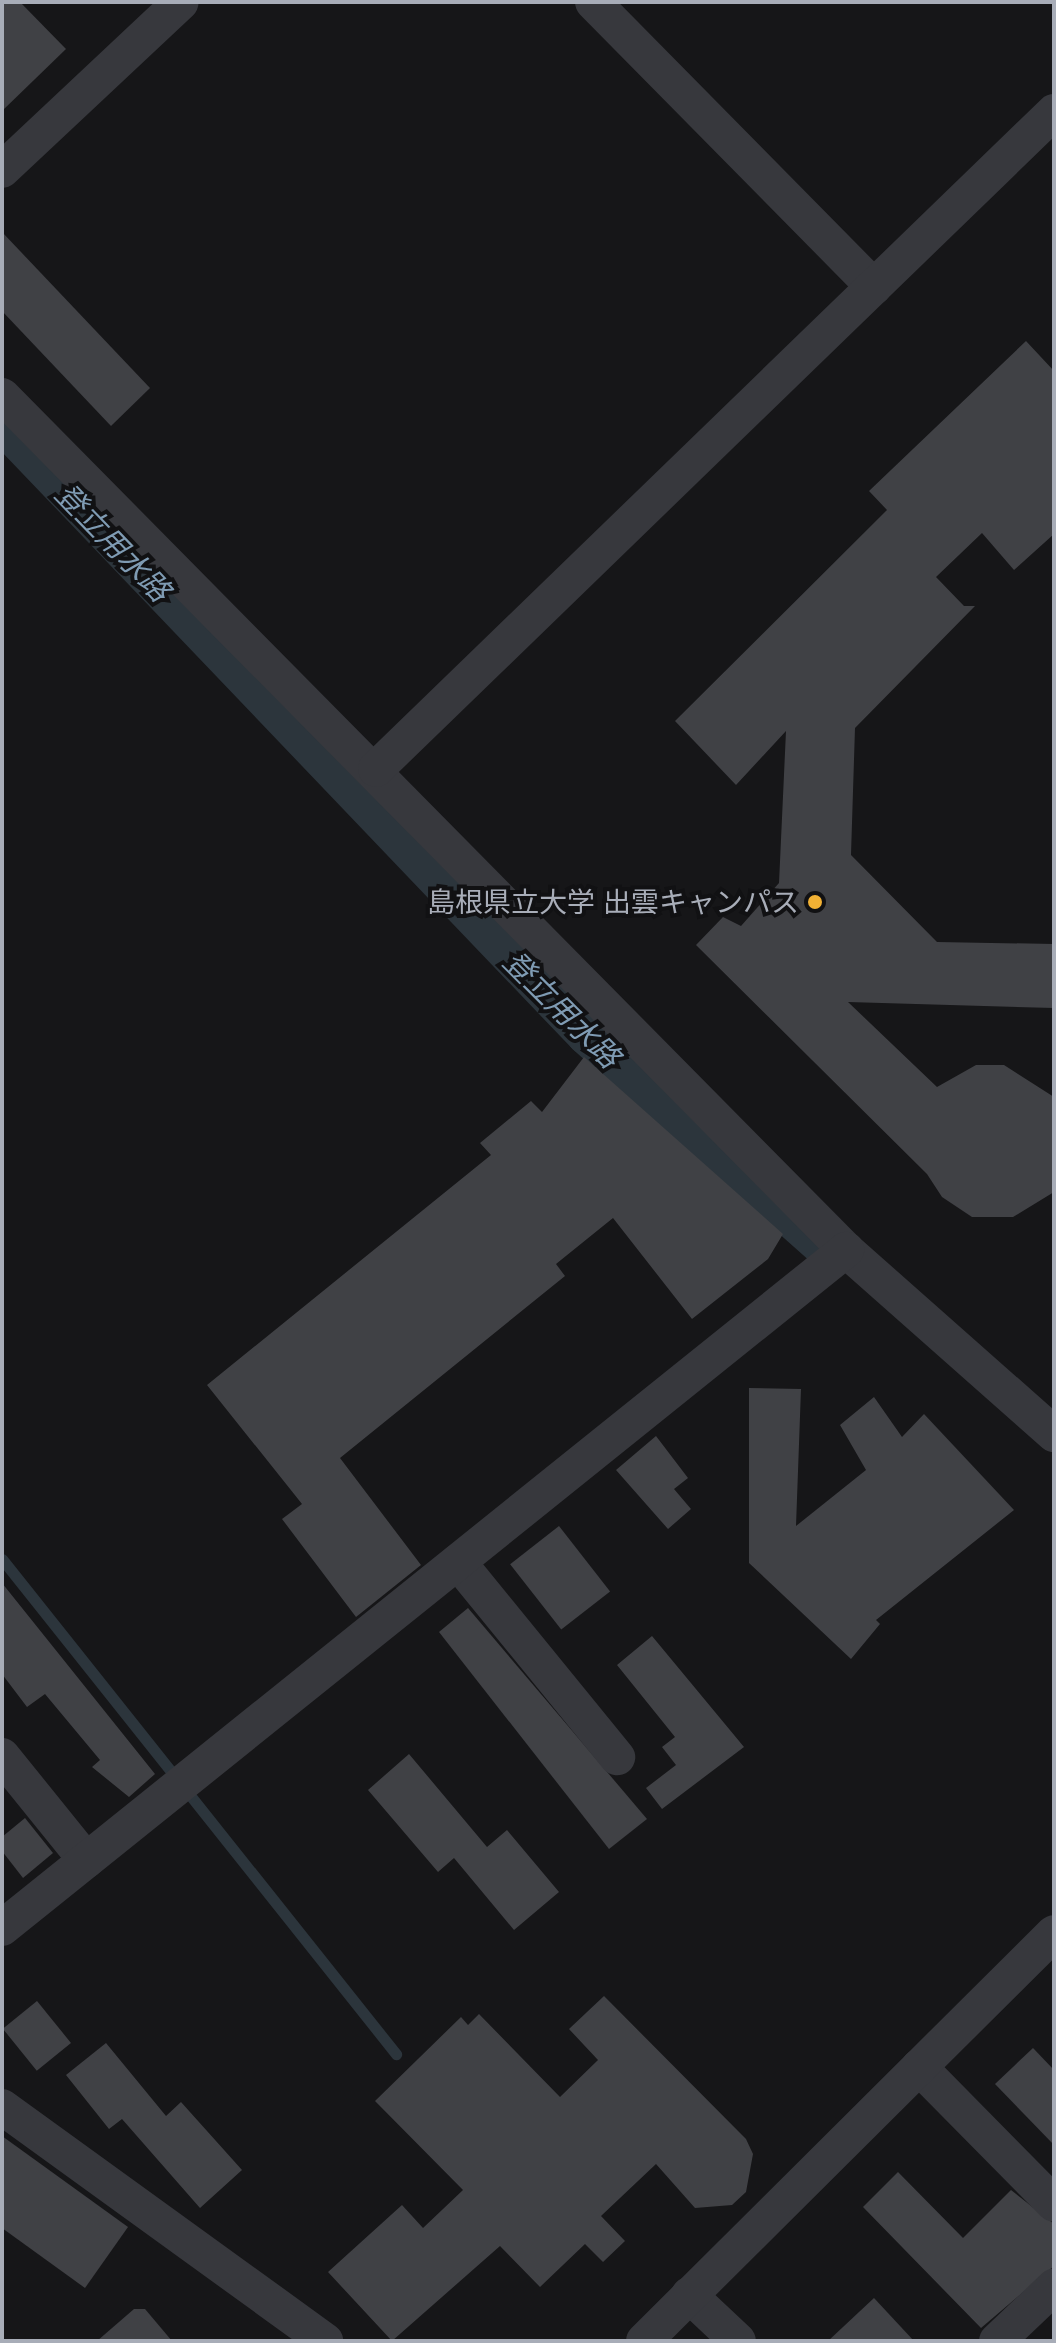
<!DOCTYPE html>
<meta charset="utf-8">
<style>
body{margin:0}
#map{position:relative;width:1056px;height:2343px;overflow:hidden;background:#161618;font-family:Inter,"Noto Sans JP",sans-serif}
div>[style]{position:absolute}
.stream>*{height:11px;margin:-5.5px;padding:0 5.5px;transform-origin:5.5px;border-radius:5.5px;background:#2c353c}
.canal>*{height:36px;margin:-18px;padding:0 18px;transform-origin:18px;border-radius:18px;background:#2c353c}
.building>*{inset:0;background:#404145;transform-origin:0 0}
.minor>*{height:36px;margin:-18px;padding:0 18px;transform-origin:18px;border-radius:18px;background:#37383d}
.dots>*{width:22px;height:22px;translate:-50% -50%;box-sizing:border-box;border:4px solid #111113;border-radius:50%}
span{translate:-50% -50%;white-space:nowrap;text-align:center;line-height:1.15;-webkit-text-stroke:8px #111113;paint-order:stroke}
.poi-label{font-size:28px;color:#a8adb8}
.right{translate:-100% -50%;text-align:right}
.water-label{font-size:30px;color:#7f9bb3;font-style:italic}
.frame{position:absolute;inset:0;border:4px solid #a8adb8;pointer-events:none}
</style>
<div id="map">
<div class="stream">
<div style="left:2px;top:1559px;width:633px;rotate:51.48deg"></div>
</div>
<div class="canal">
<div style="left:2px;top:426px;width:844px;rotate:46.3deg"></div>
<div style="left:585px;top:1036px;width:327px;rotate:41.8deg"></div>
</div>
<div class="building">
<div style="clip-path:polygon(2px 2px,20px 2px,66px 49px,2px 111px)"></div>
<div style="clip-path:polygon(2px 232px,150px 388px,111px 426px,2px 311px)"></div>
<div style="clip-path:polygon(1026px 341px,1054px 371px,1054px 534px,1014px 570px,982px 533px,936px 577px,964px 606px,975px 606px,855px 728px,851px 855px,937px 942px,1054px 944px,1054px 1008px,848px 1002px,937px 1087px,976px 1065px,1004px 1065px,1054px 1097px,1054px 1192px,1013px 1217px,972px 1217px,942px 1197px,927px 1174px,696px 945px,723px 917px,741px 926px,779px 883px,786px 731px,736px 785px,675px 721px,887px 510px,869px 491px)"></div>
<div style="clip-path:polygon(584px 1057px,783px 1234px,768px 1259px,692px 1319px,613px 1218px,556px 1264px,565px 1276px,340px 1458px,421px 1565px,356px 1617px,282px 1519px,302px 1504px,207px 1385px,491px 1155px,480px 1143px,531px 1101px,542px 1112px)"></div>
<div style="clip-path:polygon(749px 1388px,801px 1389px,796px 1526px,866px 1470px,840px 1425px,874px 1397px,902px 1437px,924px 1414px,1014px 1510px,876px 1620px,880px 1624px,851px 1659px,749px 1563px)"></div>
<div style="clip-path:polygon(656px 1436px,688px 1478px,674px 1489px,691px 1509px,668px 1529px,616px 1470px)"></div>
<div style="left:559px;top:1526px;width:83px;height:62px;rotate:52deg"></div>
<div style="clip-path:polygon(2px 1583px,155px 1774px,129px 1797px,92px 1767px,100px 1760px,45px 1694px,27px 1707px,2px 1674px)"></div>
<div style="clip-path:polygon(468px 1608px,647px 1819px,609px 1849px,439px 1632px)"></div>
<div style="clip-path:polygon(652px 1636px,744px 1747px,662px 1809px,646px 1788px,676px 1765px,662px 1747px,675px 1737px,617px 1665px)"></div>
<div style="clip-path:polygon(409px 1754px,487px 1847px,507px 1830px,559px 1892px,514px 1930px,454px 1858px,438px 1872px,368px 1790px)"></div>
<div style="clip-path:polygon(25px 1818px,53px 1853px,23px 1878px,2px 1851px,2px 1837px)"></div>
<div style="clip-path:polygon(604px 1996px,746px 2139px,753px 2154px,746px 2192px,732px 2205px,695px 2208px,656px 2164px,601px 2216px,625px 2241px,603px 2262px,585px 2244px,540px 2287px,500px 2246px,392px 2341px,328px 2272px,402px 2205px,423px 2228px,463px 2190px,375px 2101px,461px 2017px,468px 2025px,479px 2014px,560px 2097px,598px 2060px,569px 2029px)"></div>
<div style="left:37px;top:2001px;width:54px;height:44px;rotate:51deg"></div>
<div style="clip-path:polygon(106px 2043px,166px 2116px,181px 2102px,242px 2170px,200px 2208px,122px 2119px,109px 2129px,66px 2075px)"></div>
<div style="clip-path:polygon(1033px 2048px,1054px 2070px,1054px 2145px,995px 2084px)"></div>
<div style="clip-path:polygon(2px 2136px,128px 2227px,85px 2288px,2px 2228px)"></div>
<div style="clip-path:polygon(898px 2172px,963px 2238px,1011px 2190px,1054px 2224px,1054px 2266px,981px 2328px,863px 2207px)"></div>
<div style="clip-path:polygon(874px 2298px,914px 2341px,828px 2341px)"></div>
<div style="clip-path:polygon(134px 2309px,145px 2309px,172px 2341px,97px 2341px)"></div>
</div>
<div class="minor">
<div style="left:593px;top:2px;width:400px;rotate:45.4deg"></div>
<div style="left:2px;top:170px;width:245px;rotate:-43.2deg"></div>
<div style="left:2px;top:396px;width:1201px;rotate:45.34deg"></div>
<div style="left:846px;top:1250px;width:278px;rotate:41.5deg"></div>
<div style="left:376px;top:769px;width:944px;rotate:-44.1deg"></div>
<div style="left:458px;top:1562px;width:252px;rotate:50.8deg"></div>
<div style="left:2px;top:1756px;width:134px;rotate:51.1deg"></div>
<div style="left:2px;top:1928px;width:1083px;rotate:-38.78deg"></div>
<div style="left:919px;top:2067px;width:192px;rotate:45.4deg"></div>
<div style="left:2px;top:2107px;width:399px;rotate:35.9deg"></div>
<div style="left:689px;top:2295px;width:67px;rotate:43.2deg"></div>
<div style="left:644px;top:2341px;width:578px;rotate:-44.86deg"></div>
<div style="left:997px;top:2341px;width:79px;rotate:-43.5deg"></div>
</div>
<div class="dots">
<div style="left:815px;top:902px;background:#f2b134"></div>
</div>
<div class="poi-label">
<span class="right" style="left:799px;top:902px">島根県立大学 出雲キャンパス</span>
</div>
<div class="water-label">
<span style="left:113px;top:542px;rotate:46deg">登立用水路</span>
<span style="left:562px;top:1009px;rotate:45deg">登立用水路</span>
</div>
<div class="frame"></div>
</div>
